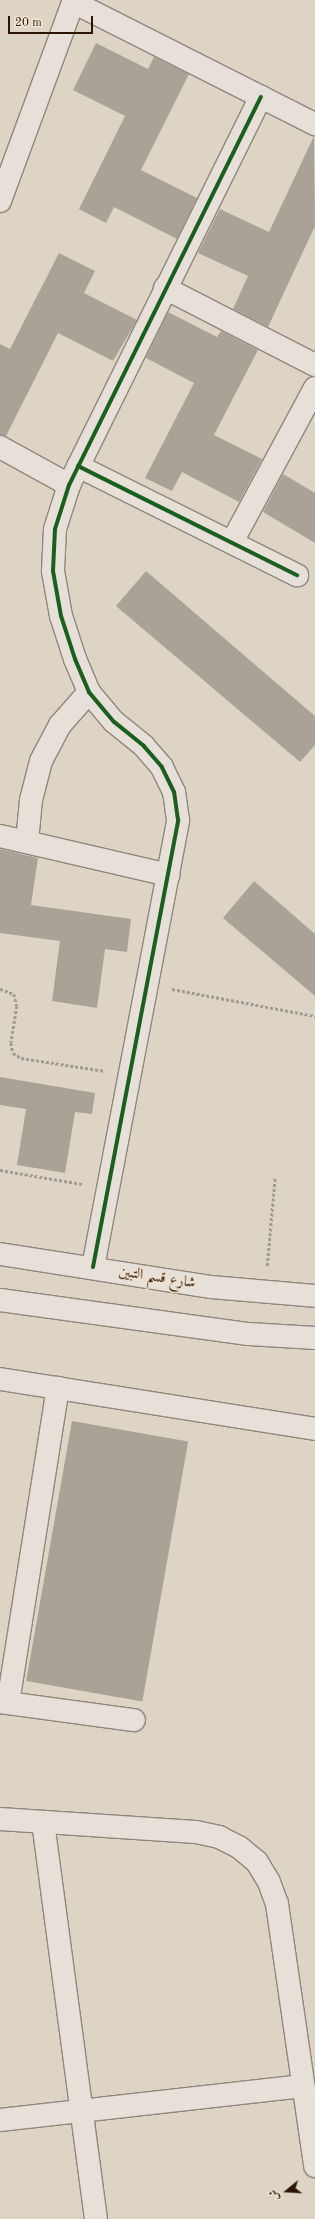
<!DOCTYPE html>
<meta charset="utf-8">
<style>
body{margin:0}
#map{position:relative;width:315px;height:2219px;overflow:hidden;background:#ded4c6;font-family:"Old Standard TT",Amiri,serif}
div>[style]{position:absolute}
.building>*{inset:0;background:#aaa297;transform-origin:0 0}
.path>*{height:2.5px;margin-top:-1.25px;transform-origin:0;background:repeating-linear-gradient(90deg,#a29b94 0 3px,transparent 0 5px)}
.roads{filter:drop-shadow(1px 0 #8f867c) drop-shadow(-1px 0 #8f867c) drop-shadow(0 1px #8f867c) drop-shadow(0 -1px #8f867c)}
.minor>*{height:22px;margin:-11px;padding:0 11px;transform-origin:11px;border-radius:11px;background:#e6e0d9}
.cycleway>*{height:4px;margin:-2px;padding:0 2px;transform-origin:2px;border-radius:2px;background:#1b5e20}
span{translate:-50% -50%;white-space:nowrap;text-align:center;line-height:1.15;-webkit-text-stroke:3px #f0e4d3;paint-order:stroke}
.street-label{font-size:15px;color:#2d1503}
.north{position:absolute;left:267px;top:2171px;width:40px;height:40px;-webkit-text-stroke:3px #f0e4d3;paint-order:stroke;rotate:252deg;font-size:11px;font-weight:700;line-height:16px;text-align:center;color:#2d1503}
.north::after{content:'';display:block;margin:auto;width:14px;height:18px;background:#2d1503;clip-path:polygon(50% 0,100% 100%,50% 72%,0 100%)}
.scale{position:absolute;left:8px;top:16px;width:85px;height:18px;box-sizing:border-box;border:2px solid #2d1503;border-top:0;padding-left:5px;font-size:12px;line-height:14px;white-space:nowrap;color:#2d1503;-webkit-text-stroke:3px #f0e4d3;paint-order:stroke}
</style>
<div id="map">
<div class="building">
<div style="clip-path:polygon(96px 43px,148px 69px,154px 57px,189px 74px,141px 170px,197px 198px,177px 239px,114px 207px,106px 223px,79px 209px,125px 116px,73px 90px)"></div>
<div style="clip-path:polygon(314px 136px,315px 226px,268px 327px,233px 309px,248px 276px,198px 253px,220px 209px,269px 232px)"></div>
<div style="clip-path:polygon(59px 253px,95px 271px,84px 293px,137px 320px,113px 361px,58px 333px,6px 436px,0 435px,0 344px,10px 349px)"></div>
<div style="clip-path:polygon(168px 312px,217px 337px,221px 331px,258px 350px,214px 435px,262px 459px,239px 502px,182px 472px,172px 491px,145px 478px,194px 383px,146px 358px)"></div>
<div style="clip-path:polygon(283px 474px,315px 493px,315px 543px,263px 512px)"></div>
<div style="clip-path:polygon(146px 571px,315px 716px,315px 745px,300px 762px,116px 606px)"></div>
<div style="clip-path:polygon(0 849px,38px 858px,31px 905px,131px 919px,127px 952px,105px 949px,97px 1008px,52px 1001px,60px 941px,0 933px)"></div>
<div style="clip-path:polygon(254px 881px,315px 934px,315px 996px,223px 918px)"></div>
<div style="clip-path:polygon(0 1077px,95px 1093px,92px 1114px,75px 1112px,65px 1173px,17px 1165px,26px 1109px,0 1105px)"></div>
<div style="left:72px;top:1421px;width:118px;height:264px;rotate:10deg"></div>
</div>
<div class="path">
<div style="left:0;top:989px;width:15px;rotate:20deg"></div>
<div style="left:14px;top:994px;width:12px;rotate:76deg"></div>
<div style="left:17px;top:1006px;width:37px;rotate:99deg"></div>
<div style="left:11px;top:1043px;width:10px;rotate:79deg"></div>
<div style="left:13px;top:1053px;width:9px;rotate:32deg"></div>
<div style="left:21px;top:1058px;width:85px;rotate:8.8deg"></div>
<div style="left:172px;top:989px;width:146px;rotate:10.7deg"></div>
<div style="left:0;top:1170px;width:83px;rotate:9.7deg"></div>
<div style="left:267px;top:1266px;width:89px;rotate:-84.9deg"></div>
</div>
<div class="roads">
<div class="minor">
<div style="left:73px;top:2px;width:271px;rotate:26.8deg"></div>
<div style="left:0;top:201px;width:214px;rotate:-69.8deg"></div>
<div style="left:165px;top:288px;width:169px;rotate:27.2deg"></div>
<div style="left:0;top:447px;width:79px;rotate:28.8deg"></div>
<div style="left:78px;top:466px;width:245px;rotate:26.5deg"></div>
<div style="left:232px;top:542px;width:175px;rotate:-61.7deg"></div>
<div style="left:0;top:836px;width:173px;rotate:13deg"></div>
<div style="left:27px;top:842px;width:42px;rotate:-84.6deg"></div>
<div style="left:31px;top:800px;width:40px;rotate:-75.6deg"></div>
<div style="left:41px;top:761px;width:41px;rotate:-62.2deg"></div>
<div style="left:60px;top:725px;width:44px;rotate:-48.7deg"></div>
<div style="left:0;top:1254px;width:214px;rotate:8.9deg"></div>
<div style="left:211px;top:1287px;width:104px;rotate:4.9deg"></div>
<div style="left:93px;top:1267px;width:455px;rotate:-79.2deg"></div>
<div style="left:178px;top:820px;width:28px;rotate:-98deg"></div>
<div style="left:174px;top:792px;width:28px;rotate:-116deg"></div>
<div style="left:162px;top:767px;width:28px;rotate:-131deg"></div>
<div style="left:144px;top:746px;width:38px;rotate:-141deg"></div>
<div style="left:114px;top:722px;width:39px;rotate:-130deg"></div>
<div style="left:89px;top:692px;width:36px;rotate:-113deg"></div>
<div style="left:75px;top:659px;width:45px;rotate:-108deg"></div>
<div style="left:61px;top:616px;width:46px;rotate:-100.1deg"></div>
<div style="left:53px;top:571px;width:42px;rotate:-87.3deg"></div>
<div style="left:55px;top:529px;width:46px;rotate:-72.3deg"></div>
<div style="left:69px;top:485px;width:433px;rotate:-63.7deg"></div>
<div style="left:0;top:1300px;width:251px;rotate:7.8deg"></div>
<div style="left:249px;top:1334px;width:66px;rotate:3.5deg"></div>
<div style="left:0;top:1379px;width:319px;rotate:9deg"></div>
<div style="left:0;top:1702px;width:135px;rotate:7.7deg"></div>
<div style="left:8px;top:1703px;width:319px;rotate:-81deg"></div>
<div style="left:0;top:1819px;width:196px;rotate:3.8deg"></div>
<div style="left:196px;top:1832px;width:24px;rotate:12deg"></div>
<div style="left:219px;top:1837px;width:22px;rotate:27deg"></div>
<div style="left:239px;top:1847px;width:23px;rotate:40deg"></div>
<div style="left:257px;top:1862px;width:23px;rotate:59deg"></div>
<div style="left:269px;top:1882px;width:23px;rotate:70deg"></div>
<div style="left:277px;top:1904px;width:265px;rotate:81.7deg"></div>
<div style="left:43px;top:1822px;width:401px;rotate:82.4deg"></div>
<div style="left:0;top:2120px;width:305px;rotate:-6.4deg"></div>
</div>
</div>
<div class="cycleway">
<div style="left:78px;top:466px;width:245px;rotate:26.5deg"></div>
<div style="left:93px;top:1267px;width:455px;rotate:-79.2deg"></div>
<div style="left:178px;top:820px;width:28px;rotate:-98deg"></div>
<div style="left:174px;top:792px;width:28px;rotate:-116deg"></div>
<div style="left:162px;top:767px;width:28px;rotate:-131deg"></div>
<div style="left:144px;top:746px;width:38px;rotate:-141deg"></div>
<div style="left:114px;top:722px;width:39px;rotate:-130deg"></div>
<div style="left:89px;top:692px;width:36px;rotate:-113deg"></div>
<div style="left:75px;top:659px;width:45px;rotate:-108deg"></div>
<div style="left:61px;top:616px;width:46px;rotate:-100.1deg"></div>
<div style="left:53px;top:571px;width:42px;rotate:-87.3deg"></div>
<div style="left:55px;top:529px;width:46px;rotate:-72.3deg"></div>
<div style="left:69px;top:485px;width:433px;rotate:-63.7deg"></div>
</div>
<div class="street-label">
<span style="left:157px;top:1278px;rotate:9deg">شارع قسم التبين</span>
</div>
<div class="north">ش</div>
<div class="scale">20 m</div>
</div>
